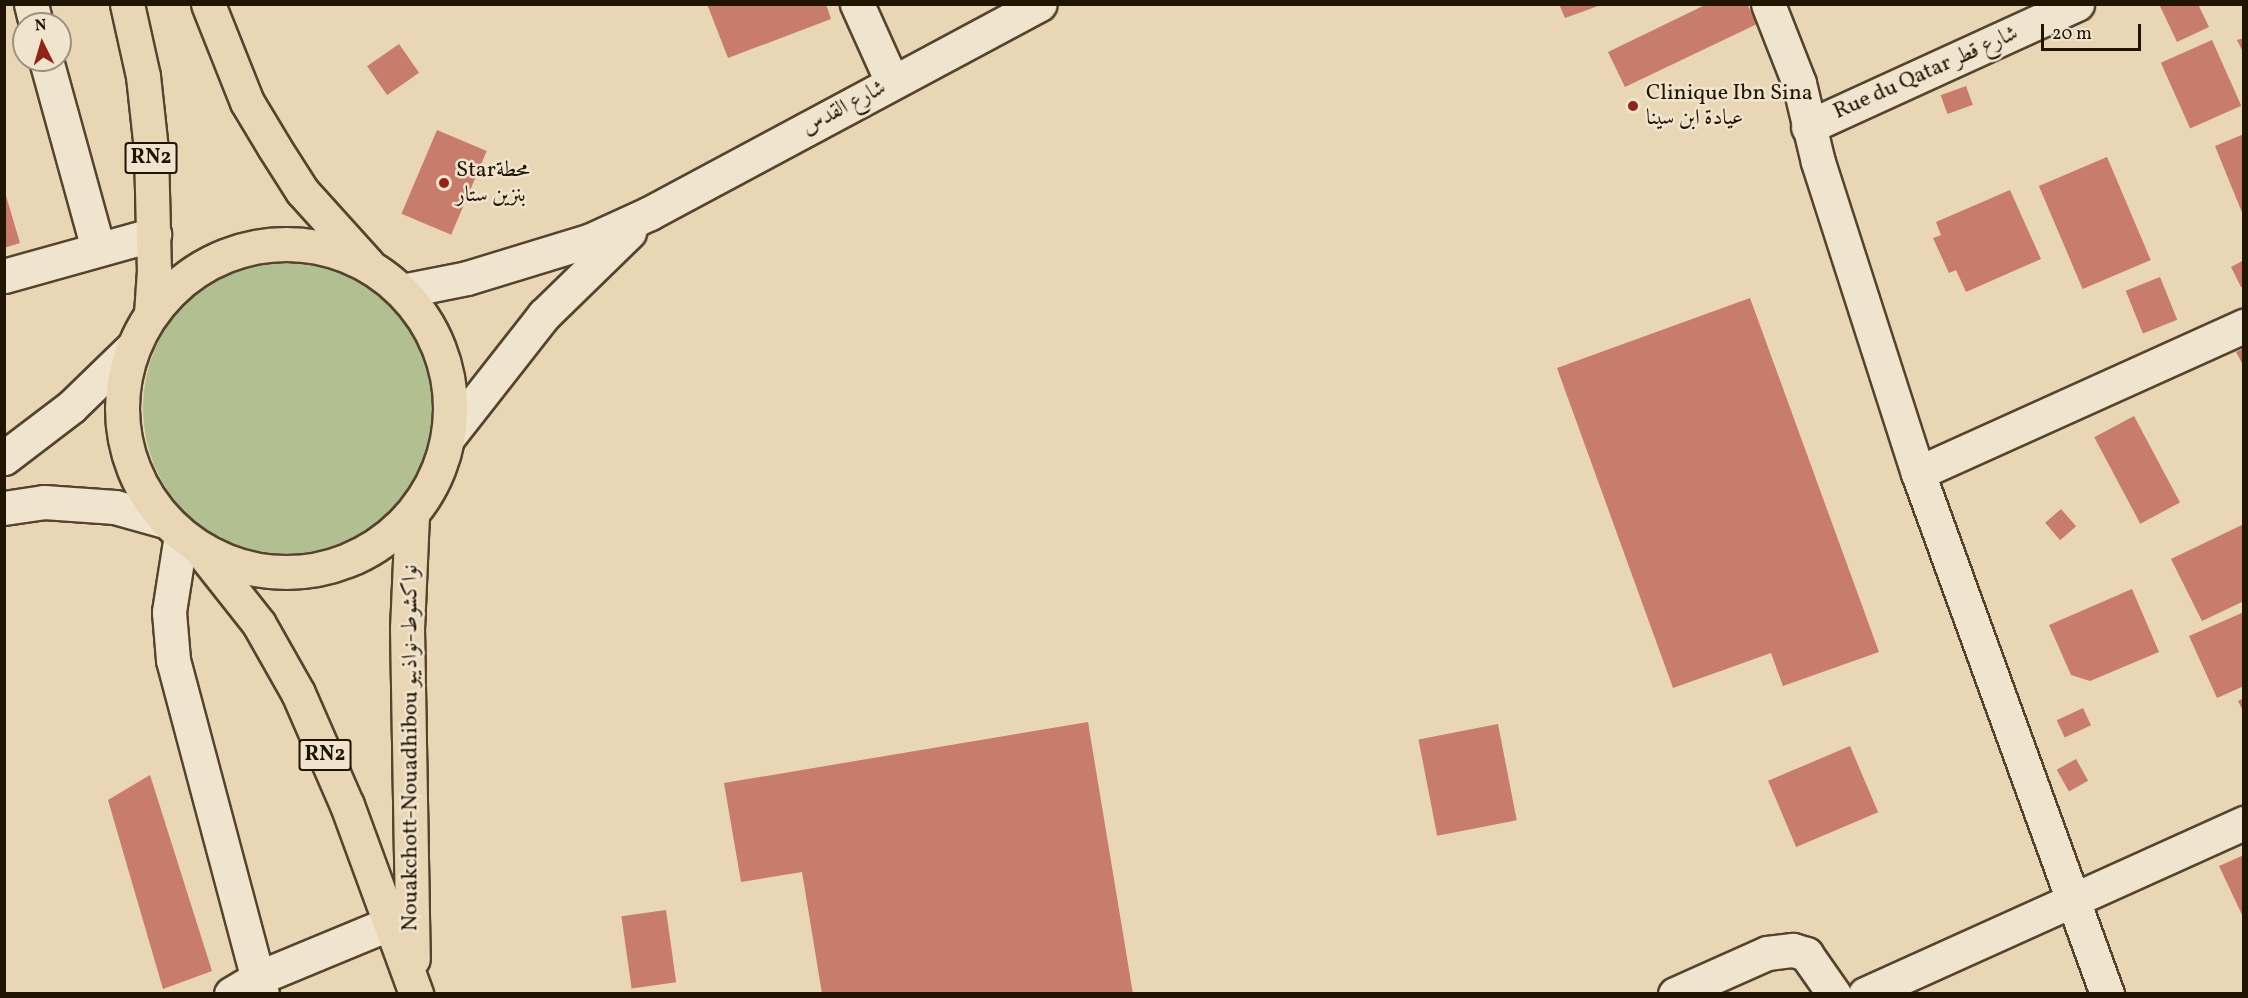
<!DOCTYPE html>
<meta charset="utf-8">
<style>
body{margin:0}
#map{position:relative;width:2248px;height:998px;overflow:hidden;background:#e9d6b4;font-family:Vollkorn,Amiri,serif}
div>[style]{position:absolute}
.green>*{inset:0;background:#b1bf91}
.round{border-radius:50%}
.building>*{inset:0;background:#c87c6b;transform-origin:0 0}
.roads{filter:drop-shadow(2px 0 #54442e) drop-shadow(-2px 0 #54442e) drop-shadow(0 2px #54442e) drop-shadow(0 -2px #54442e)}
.minor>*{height:33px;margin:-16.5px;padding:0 16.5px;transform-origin:16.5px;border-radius:16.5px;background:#f1e4ce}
.highway>*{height:33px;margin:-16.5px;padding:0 16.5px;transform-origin:16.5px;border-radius:16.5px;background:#e9d6b4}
.highway>.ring{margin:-16.5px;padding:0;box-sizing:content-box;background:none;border:33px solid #e9d6b4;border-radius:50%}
.dots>*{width:16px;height:16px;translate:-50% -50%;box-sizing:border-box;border:3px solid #f1e4ce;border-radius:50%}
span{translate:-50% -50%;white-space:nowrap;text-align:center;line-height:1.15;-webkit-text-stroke:5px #f1e4ce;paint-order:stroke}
.shield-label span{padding:2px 4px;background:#f1e4ce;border:2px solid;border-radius:4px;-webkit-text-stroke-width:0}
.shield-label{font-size:21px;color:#221402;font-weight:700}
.street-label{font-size:22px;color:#221402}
.poi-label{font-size:22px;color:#221402}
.left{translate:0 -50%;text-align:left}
.frame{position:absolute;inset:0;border:6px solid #221402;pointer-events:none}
.north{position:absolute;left:12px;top:12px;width:60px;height:60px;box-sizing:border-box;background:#f1e4ce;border:2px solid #9e917c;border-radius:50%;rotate:355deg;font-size:16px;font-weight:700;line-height:24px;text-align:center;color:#221402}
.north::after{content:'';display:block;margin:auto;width:21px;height:27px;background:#8f2418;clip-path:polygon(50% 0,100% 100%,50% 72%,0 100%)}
.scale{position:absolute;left:2041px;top:24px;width:100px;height:27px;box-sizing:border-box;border:3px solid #221402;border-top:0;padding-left:8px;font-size:18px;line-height:21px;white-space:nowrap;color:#221402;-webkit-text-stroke:4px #f1e4ce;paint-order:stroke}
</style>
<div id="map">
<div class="green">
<div class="round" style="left:143px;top:257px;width:302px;height:302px"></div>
</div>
<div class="building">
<div style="clip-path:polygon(707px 4px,826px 4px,831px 19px,728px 58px)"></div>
<div style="clip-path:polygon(1559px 4px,1601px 4px,1601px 5px,1565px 18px)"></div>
<div style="clip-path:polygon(1707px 4px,1747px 4px,1757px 24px,1625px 87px,1608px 52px)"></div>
<div style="clip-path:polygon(2159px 4px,2198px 4px,2209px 27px,2177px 42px)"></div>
<div style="clip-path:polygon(2244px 38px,2244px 54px,2237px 40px)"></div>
<div style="left:2212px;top:40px;width:72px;height:56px;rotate:66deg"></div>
<div style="left:399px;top:44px;width:35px;height:39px;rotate:55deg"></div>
<div style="left:1966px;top:86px;width:20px;height:27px;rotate:70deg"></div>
<div style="left:437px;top:130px;width:54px;height:91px;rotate:23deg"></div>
<div style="clip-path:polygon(2244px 134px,2244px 215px,2243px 215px,2215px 146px)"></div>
<div style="left:2107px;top:157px;width:112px;height:74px;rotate:67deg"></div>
<div style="clip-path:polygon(4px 189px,20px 243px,4px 248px)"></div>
<div style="clip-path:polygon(2010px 190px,2041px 259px,1966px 292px,1956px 270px,1949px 273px,1933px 238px,1941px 235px,1936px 222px)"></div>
<div style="clip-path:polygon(2244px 260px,2244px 286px,2241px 287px,2231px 267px)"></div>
<div style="left:2160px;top:277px;width:46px;height:37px;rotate:68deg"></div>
<div style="clip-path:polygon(1750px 298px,1879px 652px,1783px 686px,1771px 653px,1673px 688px,1557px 368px)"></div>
<div style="clip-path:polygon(2244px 348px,2244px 367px,2236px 352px)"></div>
<div style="left:2134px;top:416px;width:98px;height:45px;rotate:62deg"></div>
<div style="left:2061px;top:509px;width:23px;height:21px;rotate:49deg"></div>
<div style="clip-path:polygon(2244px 524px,2244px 601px,2202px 621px,2171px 559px)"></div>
<div style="clip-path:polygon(2132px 589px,2159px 652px,2090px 681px,2071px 675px,2049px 625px)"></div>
<div style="clip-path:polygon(2244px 612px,2244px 686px,2217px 698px,2189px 636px)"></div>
<div style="clip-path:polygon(2244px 698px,2244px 713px,2238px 701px)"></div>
<div style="left:2083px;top:708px;width:19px;height:29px;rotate:65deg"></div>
<div style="clip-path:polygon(1088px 722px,1133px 994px,822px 994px,802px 872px,741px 882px,724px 783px)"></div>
<div style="left:1498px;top:724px;width:98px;height:81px;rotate:79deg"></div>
<div style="left:1850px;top:746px;width:72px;height:89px;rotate:67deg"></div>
<div style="left:2076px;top:759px;width:25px;height:22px;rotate:61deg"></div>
<div style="clip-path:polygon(150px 775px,212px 971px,163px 989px,108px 800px)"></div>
<div style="clip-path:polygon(2244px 855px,2244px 919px,2219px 866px)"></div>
<div style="left:666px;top:910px;width:73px;height:45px;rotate:82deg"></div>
</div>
<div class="roads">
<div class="minor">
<div style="left:31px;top:4px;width:21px;rotate:76deg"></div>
<div style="left:857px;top:4px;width:85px;rotate:65.8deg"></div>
<div style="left:1768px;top:4px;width:85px;rotate:68.6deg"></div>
<div style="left:1799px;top:83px;width:81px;rotate:76.5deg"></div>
<div style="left:1818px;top:162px;width:327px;rotate:72.2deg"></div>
<div style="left:1918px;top:473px;width:554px;rotate:70.06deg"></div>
<div style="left:46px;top:60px;width:196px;rotate:74.6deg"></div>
<div style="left:1808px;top:127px;width:296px;rotate:-24.6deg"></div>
<div style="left:4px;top:276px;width:156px;rotate:-15.6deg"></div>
<div style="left:402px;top:291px;width:66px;rotate:-11.3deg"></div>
<div style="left:467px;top:278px;width:130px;rotate:-17deg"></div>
<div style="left:591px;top:240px;width:65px;rotate:-24.6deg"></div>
<div style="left:650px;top:213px;width:442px;rotate:-28.2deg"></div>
<div style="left:449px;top:436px;width:154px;rotate:-51.9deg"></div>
<div style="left:544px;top:315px;width:119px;rotate:-44.3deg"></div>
<div style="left:4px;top:458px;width:84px;rotate:-37.3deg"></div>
<div style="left:71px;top:407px;width:88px;rotate:-44.1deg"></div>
<div style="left:1918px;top:473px;width:358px;rotate:-24.3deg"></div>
<div style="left:4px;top:508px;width:40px;rotate:-8.5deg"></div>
<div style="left:44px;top:502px;width:71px;rotate:4deg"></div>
<div style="left:115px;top:507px;width:52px;rotate:15.6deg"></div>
<div style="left:181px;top:535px;width:78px;rotate:98.9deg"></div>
<div style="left:169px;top:612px;width:48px;rotate:85.2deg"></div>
<div style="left:173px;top:660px;width:346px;rotate:75.1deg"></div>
<div style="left:231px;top:994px;width:31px;rotate:-31deg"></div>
<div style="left:258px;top:978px;width:144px;rotate:-22.5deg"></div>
<div style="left:1675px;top:994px;width:101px;rotate:-24deg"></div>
<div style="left:1767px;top:953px;width:26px;rotate:-7deg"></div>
<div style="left:1793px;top:950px;width:14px;rotate:17deg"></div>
<div style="left:1806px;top:954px;width:49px;rotate:55deg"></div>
<div style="left:1865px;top:994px;width:416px;rotate:-24.3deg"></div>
</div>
<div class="highway">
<div style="left:127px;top:4px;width:74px;rotate:77.5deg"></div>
<div style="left:143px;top:76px;width:74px;rotate:83.8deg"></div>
<div style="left:151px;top:150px;width:120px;rotate:88.6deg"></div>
<div style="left:154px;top:270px;width:44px;rotate:93.9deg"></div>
<div style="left:208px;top:4px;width:105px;rotate:68.3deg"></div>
<div style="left:247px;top:102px;width:52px;rotate:59deg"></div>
<div style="left:274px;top:147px;width:52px;rotate:57.5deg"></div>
<div style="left:302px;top:191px;width:98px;rotate:47.9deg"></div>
<div class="ring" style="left:122px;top:244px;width:295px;height:295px"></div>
<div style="left:412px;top:515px;width:113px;rotate:92.5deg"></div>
<div style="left:407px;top:628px;width:331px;rotate:89deg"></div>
<div style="left:203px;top:553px;width:90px;rotate:51.7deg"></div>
<div style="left:259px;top:624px;width:79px;rotate:60.5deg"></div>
<div style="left:298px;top:693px;width:122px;rotate:66.4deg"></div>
<div style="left:347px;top:805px;width:201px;rotate:69.9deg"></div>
</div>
</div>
<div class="dots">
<div style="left:1633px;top:106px;background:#8f2418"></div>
<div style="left:444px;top:183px;background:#8f2418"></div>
</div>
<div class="shield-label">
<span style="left:151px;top:158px">RN2</span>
<span style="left:325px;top:755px">RN2</span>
</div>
<div class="street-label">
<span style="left:1926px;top:73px;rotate:-24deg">Rue du Qatar شارع قطر</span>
<span style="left:844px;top:108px;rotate:-28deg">شارع القدس</span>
<span style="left:411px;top:748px;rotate:-90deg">Nouakchott-Nouadhibou نواكشوط-نواذيبو</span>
</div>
<div class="poi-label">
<span class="left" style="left:1646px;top:106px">Clinique Ibn Sina<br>عيادة ابن سينا</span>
<span class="left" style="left:456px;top:183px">Starمحطة<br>بنزين ستار</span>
</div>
<div class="frame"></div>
<div class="north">N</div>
<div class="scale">20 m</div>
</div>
